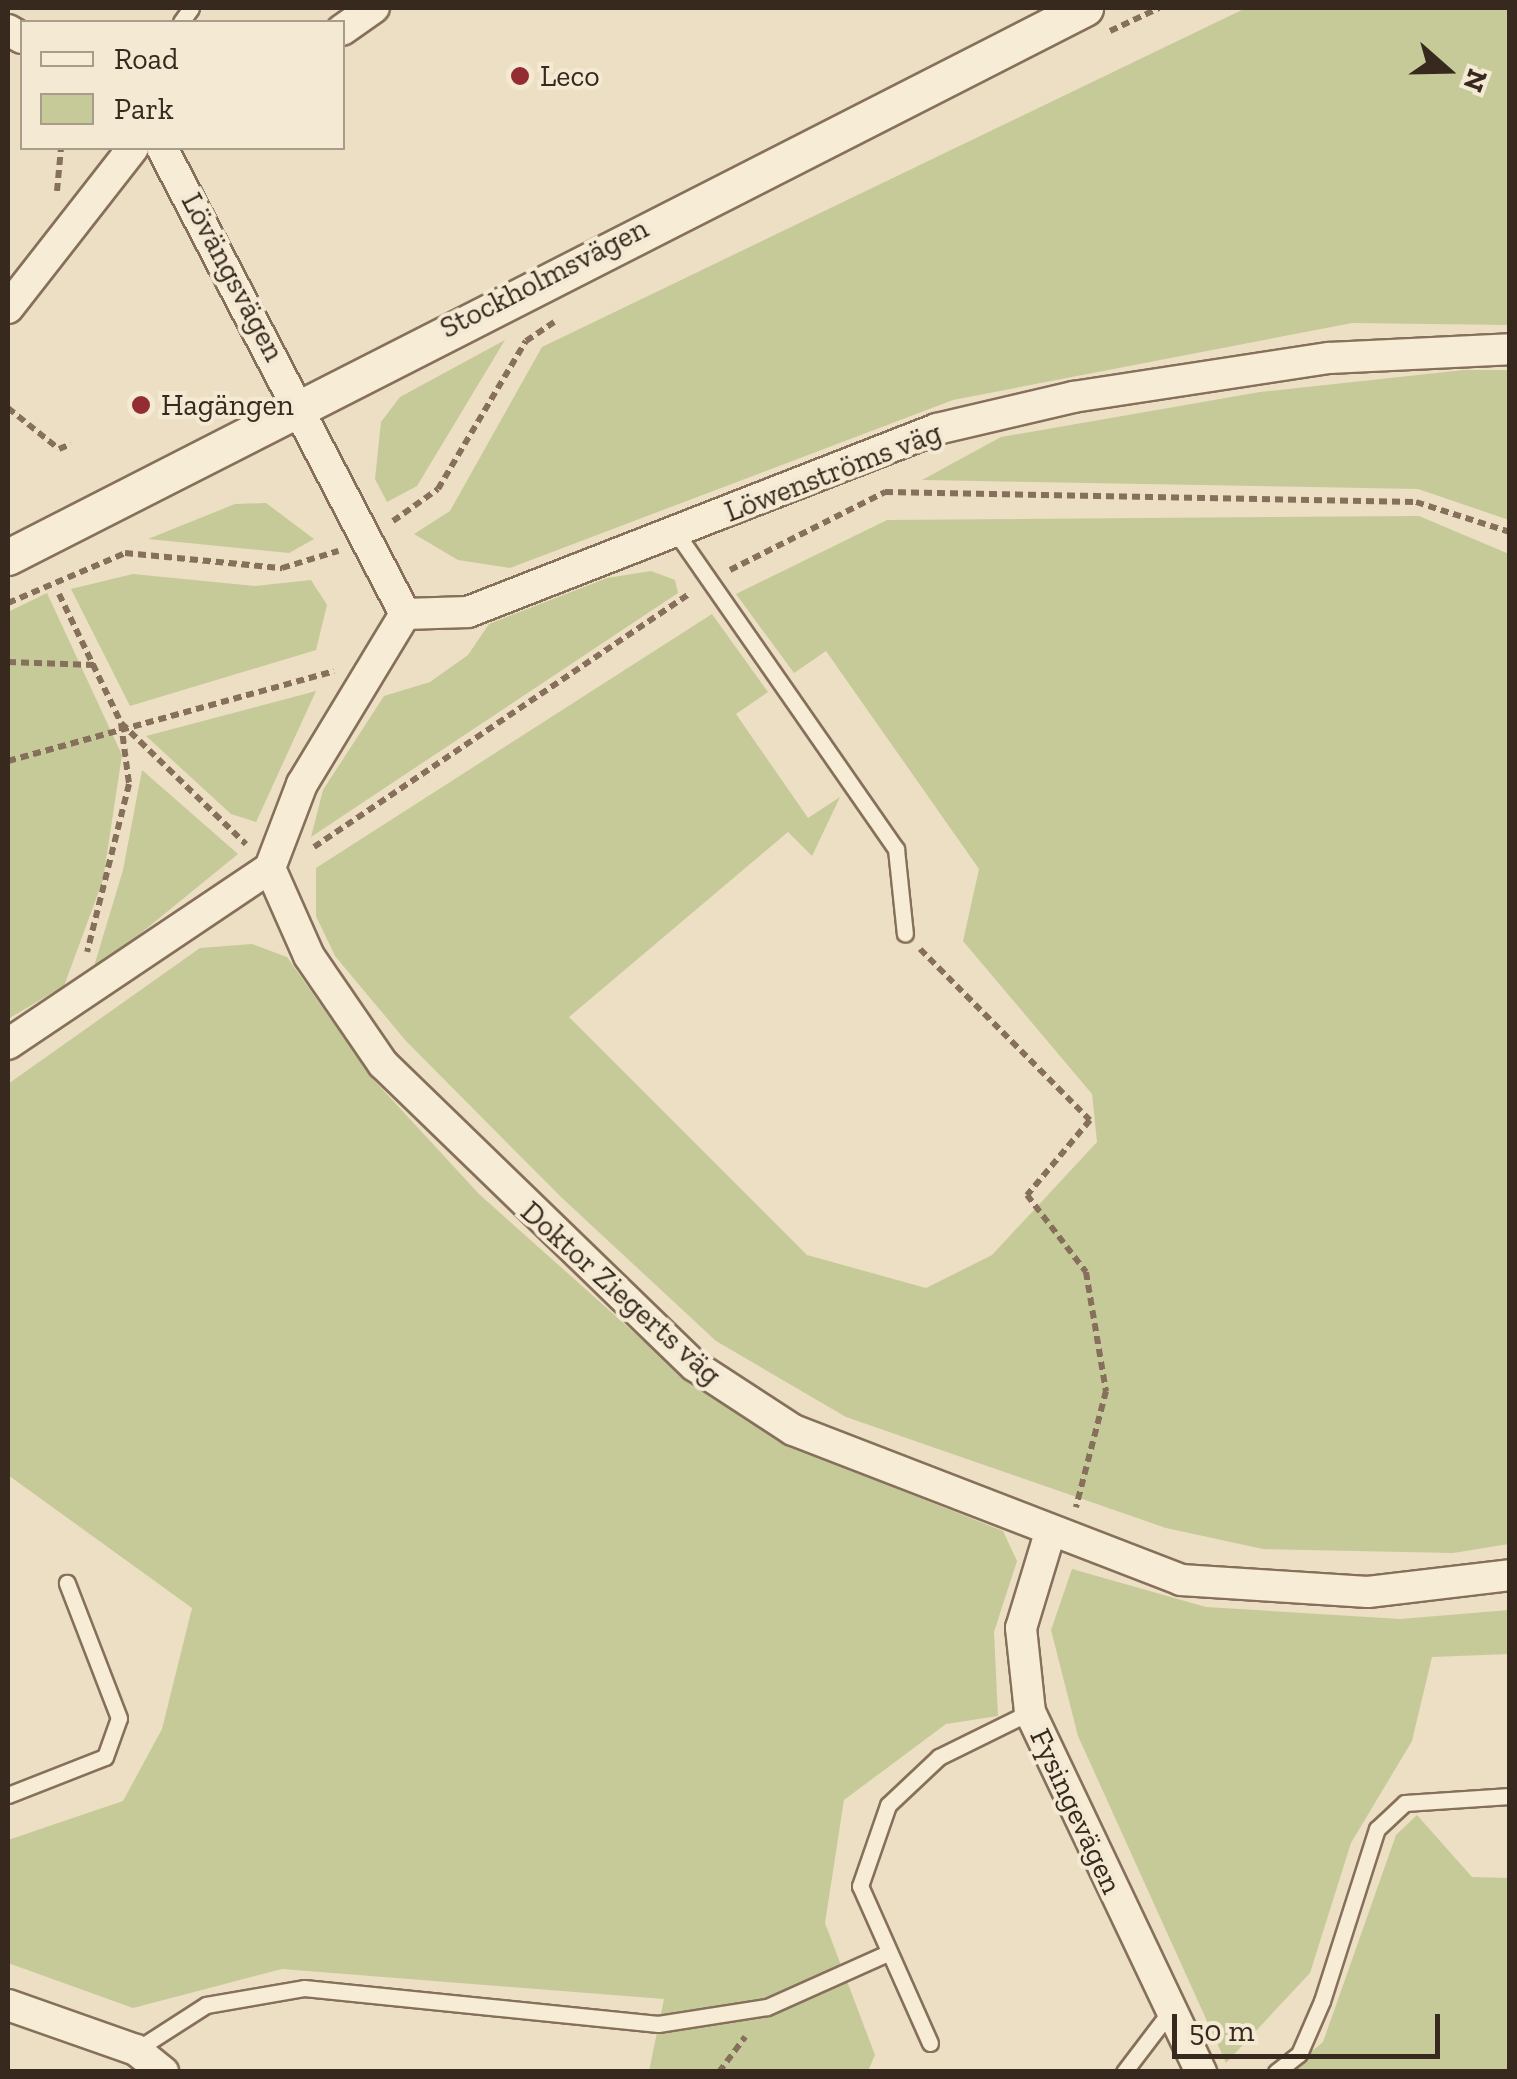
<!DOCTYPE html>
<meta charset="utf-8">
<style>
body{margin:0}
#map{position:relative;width:1517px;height:2079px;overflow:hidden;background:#ecdfc4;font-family:"Zilla Slab",serif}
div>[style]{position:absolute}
.green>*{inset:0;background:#c6ca98}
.path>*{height:6px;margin-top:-3px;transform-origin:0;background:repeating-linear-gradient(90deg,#86705b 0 8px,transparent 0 13px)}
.roads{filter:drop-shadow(2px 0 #86705b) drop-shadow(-2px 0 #86705b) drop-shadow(0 2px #86705b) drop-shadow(0 -2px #86705b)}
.service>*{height:15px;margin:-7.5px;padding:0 7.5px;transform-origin:7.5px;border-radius:7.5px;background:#f7ecd6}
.minor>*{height:30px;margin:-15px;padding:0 15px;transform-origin:15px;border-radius:15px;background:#f7ecd6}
.tertiary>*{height:35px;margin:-17.5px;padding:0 17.5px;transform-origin:17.5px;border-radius:17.5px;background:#f7ecd6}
.dots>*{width:28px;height:28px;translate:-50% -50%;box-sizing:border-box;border:5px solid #f4e9d3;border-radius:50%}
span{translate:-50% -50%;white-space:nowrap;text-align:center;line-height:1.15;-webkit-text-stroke:8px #f4e9d3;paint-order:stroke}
.poi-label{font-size:30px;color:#37291e}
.left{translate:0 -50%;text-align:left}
.street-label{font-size:30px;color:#37291e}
.frame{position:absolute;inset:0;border:10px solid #37291e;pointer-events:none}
.legend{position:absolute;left:20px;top:20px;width:325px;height:130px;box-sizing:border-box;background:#f4e9d3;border:2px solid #a89c8b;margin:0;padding:12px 18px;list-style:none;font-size:30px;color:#37291e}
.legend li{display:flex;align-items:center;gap:20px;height:50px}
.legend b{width:50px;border:2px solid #a89c8b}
.north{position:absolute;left:1397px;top:20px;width:100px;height:100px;-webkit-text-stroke:8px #f4e9d3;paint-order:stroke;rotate:110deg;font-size:28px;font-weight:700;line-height:40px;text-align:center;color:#37291e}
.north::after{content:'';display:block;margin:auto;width:35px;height:45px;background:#37291e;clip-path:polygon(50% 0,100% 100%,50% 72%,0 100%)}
.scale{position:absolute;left:1172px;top:2014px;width:268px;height:45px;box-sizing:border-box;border:5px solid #37291e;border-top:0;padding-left:12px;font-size:30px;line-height:35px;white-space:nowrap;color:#37291e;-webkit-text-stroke:8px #f4e9d3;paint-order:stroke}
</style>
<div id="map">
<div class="green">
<div style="clip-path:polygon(1246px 8px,1509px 8px,1509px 325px,1352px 323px,953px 400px,510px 568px,458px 560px,414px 534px,450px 511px,542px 347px)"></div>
<div style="clip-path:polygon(505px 340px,417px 486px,387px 502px,375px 479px,381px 422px,400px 397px)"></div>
<div style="clip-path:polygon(1464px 370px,1509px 370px,1509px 520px,1418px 489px,922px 480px,1001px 437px,1260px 392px)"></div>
<div style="clip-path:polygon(266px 503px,314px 539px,289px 553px,148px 539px,235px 504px)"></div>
<div style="clip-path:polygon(1419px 516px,1509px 554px,1509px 1544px,1453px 1553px,1263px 1549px,1166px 1528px,846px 1417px,716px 1341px,561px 1197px,406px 1041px,335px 956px,316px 916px,316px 868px,712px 614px,768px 692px,736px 714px,808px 818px,840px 797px,812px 856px,788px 832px,569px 1017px,807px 1255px,926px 1288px,992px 1255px,1097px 1142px,1092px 1094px,963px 941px,979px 869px,826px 651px,794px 673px,736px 594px,887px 520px)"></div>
<div style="clip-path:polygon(651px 571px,675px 580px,678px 593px,311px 837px,323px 790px,384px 696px,430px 682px,468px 655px,489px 624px,607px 578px)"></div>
<div style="clip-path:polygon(133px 574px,255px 586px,311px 580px,327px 605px,316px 650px,130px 706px,71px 589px)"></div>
<div style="clip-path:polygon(47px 593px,122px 755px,103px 880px,64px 986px,8px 1019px,8px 612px)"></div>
<div style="clip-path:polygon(316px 691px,256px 822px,231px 814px,146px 736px)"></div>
<div style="clip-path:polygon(142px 770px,238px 854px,92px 973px,123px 870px)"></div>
<div style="clip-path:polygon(252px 944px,287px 957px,372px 1078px,479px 1194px,694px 1386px,787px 1445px,1003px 1531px,1017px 1561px,994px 1632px,998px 1716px,946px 1724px,844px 1800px,825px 1923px,875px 2055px,868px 2071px,649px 2071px,664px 1999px,282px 1969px,133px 2008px,8px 1963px,8px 1840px,123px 1801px,162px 1729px,192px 1608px,8px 1475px,8px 1084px,200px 948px)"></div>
<div style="clip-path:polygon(1072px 1569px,1206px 1607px,1400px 1619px,1509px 1610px,1509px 1654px,1432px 1657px,1412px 1741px,1351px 1843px,1310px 1973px,1226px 2063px,1078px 1736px,1051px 1630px)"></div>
<div style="clip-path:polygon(1417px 1815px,1472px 1877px,1509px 1878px,1509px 2071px,1287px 2072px,1323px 2042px,1396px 1835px)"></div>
</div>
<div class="path">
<div style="left:1110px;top:31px;width:54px;rotate:-25.1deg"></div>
<div style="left:57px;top:191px;width:43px;rotate:-84.7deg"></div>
<div style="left:8px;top:408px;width:65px;rotate:38.8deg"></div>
<div style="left:59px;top:449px;width:13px;rotate:-23deg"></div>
<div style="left:393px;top:521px;width:55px;rotate:-35.4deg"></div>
<div style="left:438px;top:489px;width:172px;rotate:-59.3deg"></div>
<div style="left:526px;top:341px;width:34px;rotate:-34deg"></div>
<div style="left:730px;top:570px;width:174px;rotate:-26.7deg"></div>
<div style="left:885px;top:492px;width:531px;rotate:1.08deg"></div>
<div style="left:1416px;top:502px;width:99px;rotate:17.7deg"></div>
<div style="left:59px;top:594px;width:143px;rotate:64.3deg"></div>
<div style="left:121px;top:723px;width:62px;rotate:82.5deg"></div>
<div style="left:129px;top:784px;width:173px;rotate:104deg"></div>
<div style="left:8px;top:603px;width:127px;rotate:-23.1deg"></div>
<div style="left:125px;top:553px;width:158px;rotate:5.5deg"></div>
<div style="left:282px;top:568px;width:59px;rotate:-16.9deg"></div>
<div style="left:8px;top:662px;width:86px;rotate:2deg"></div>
<div style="left:121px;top:723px;width:174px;rotate:44.1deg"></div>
<div style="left:8px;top:761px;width:338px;rotate:-15.4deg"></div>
<div style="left:314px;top:847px;width:452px;rotate:-34deg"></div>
<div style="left:920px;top:949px;width:241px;rotate:45.2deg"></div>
<div style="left:1090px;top:1120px;width:98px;rotate:130deg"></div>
<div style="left:1027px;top:1195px;width:97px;rotate:52.5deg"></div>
<div style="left:1086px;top:1272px;width:121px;rotate:80.5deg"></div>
<div style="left:1106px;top:1391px;width:120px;rotate:104.5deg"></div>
<div style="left:719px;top:2072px;width:44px;rotate:-53.4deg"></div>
</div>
<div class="roads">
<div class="service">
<div style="left:181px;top:22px;width:17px;rotate:-54deg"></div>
<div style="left:677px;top:534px;width:384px;rotate:55.2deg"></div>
<div style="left:896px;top:849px;width:85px;rotate:84deg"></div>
<div style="left:8px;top:1795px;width:104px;rotate:-21.4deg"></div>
<div style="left:105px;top:1757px;width:41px;rotate:-70.3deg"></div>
<div style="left:119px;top:1718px;width:145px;rotate:-111.1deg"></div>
<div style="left:930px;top:2043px;width:172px;rotate:-114deg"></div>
<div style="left:860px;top:1886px;width:86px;rotate:-70.9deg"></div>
<div style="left:888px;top:1805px;width:70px;rotate:-43.3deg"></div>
<div style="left:939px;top:1757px;width:102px;rotate:-26.3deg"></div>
<div style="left:136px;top:2050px;width:83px;rotate:-32.7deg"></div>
<div style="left:206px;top:2005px;width:99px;rotate:-9.8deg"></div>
<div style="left:304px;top:1988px;width:356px;rotate:5.8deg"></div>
<div style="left:658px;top:2024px;width:110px;rotate:-8.9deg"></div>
<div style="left:767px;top:2007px;width:133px;rotate:-24.1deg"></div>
<div style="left:1124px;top:2072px;width:74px;rotate:-52.7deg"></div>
<div style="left:1276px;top:2072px;width:29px;rotate:-38deg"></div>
<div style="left:1299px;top:2054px;width:58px;rotate:-66.5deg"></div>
<div style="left:1322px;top:2001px;width:181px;rotate:-72.3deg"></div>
<div style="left:1377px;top:1829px;width:38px;rotate:-43deg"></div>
<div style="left:1405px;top:1803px;width:105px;rotate:-3.8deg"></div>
</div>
<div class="minor">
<div style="left:8px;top:30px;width:16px;rotate:30deg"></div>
<div style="left:342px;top:30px;width:39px;rotate:-35deg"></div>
<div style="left:162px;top:148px;width:526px;rotate:62.46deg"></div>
<div style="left:405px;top:614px;width:63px;rotate:-1.8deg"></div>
<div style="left:468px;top:612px;width:503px;rotate:-21.32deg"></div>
<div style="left:937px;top:429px;width:140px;rotate:-13.2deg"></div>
<div style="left:1073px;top:397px;width:259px;rotate:-8.7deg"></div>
<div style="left:1329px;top:358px;width:181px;rotate:-2.8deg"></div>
<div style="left:8px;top:308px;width:203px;rotate:-52deg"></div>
<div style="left:405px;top:614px;width:199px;rotate:121.2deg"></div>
<div style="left:302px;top:784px;width:90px;rotate:110.9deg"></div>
<div style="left:270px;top:868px;width:96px;rotate:66.1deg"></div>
<div style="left:309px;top:956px;width:131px;rotate:55.6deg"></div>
<div style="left:383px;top:1064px;width:434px;rotate:44.1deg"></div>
<div style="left:695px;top:1366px;width:117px;rotate:33.1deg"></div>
<div style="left:793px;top:1430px;width:416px;rotate:21.1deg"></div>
<div style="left:1181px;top:1580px;width:187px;rotate:3.7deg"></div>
<div style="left:1368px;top:1592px;width:143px;rotate:-6.8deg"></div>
<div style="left:8px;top:1044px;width:316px;rotate:-33.9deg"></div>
<div style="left:1049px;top:1536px;width:96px;rotate:106.9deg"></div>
<div style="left:1021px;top:1628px;width:84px;rotate:83.9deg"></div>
<div style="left:1030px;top:1712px;width:399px;rotate:64.6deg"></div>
<div style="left:8px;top:2005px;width:136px;rotate:19.4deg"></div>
<div style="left:136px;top:2050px;width:35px;rotate:39deg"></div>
</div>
<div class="tertiary">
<div style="left:8px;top:557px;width:1209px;rotate:-27.01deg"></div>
</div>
</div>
<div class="dots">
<div style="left:520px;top:76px;background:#932d32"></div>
<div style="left:141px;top:405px;background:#932d32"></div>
</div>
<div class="poi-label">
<span class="left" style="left:540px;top:76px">Leco</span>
<span class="left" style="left:161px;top:405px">Hagängen</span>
</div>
<div class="street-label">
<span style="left:233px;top:277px;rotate:62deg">Lövängsvägen</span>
<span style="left:544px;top:278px;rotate:-27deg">Stockholmsvägen</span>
<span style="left:833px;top:472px;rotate:-21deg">Löwenströms väg</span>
<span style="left:621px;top:1293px;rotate:42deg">Doktor Ziegerts väg</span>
<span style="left:1076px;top:1811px;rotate:65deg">Fysingevägen</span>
</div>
<div class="frame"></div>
<ul class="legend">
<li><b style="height:12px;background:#f7ecd6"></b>Road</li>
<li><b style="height:28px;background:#c6ca98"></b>Park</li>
</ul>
<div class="north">N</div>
<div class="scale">50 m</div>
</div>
